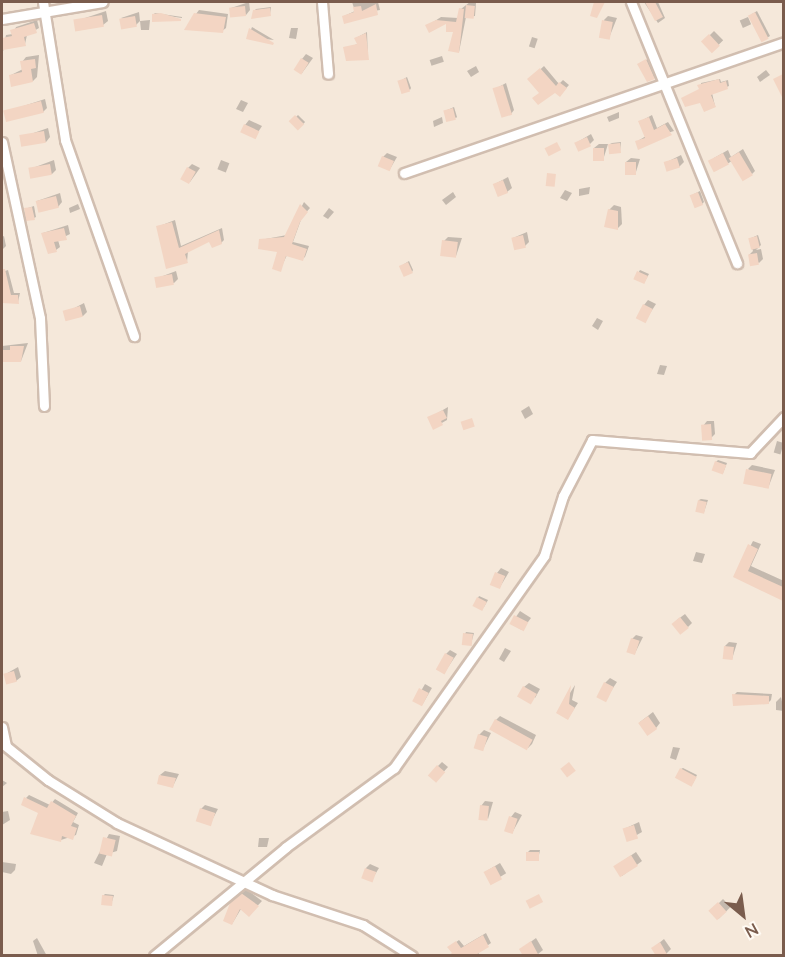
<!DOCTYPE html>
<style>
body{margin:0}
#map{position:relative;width:785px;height:957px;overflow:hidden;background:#fdf6ec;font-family:Lato,sans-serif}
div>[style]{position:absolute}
.residential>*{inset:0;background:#f5e8da;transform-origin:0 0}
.shadow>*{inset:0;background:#0003;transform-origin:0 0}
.building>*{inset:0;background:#f3d5c3;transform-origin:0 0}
.roads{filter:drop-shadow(2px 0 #d1beb0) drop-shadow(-2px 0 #d1beb0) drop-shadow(0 2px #d1beb0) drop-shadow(0 -2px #d1beb0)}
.street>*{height:9px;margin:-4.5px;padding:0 4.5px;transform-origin:4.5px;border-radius:4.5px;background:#fff}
span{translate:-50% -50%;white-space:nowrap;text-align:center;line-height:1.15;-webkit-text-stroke:5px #fffaf3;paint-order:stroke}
.frame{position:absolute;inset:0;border:3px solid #7a5c4d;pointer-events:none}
.north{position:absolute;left:713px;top:885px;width:60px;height:60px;-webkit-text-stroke:4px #fffaf3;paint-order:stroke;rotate:151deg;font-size:16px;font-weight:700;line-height:24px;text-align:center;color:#7a5c4d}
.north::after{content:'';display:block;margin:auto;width:21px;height:27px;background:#7a5c4d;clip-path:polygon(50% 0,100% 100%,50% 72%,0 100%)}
</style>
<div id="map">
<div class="residential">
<div style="left:2px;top:2px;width:781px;height:953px"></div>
</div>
<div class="shadow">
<div style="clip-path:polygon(249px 2px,250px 10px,246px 15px,231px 8px)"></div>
<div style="clip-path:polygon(352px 2px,378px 2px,380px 10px,344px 16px,355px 11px)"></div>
<div style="clip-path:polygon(470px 2px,493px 2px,476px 3px,475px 16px,466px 17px,459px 52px,455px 31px,448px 22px,427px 26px,441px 17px,458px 18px,461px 9px)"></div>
<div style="clip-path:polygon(644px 2px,658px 2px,665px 18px,658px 23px)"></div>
<div style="clip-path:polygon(271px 7px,270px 14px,254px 11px,256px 9px)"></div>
<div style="clip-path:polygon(199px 10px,228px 14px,226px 28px,222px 31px,196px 14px)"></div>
<div style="clip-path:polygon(106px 11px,108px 21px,103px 25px,76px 21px)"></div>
<div style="clip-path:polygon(757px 11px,770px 36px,762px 41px,752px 14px)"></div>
<div style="clip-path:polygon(139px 12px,140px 21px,150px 20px,149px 30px,141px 30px,140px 21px,136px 25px,121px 18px)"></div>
<div style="clip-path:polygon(155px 13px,182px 17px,182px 18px,154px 14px)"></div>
<div style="clip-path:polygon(608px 16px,617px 18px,609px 38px,604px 20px)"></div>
<div style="left:748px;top:17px;width:8px;height:9px;rotate:67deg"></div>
<div style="clip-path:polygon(37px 20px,39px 28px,27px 35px,25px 44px,4px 48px,2px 55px,6px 35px,13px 34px,16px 27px)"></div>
<div style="clip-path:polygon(252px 27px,274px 40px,248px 37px)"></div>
<div style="clip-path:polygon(291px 28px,298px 28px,296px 39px,289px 38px)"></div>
<div style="left:714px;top:31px;width:13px;height:15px;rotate:45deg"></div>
<div style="clip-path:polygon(367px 32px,368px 59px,345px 48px,358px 44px,356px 38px)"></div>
<div style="left:532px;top:37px;width:6px;height:10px;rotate:18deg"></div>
<div style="clip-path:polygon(306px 54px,313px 58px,302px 73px,302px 59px)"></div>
<div style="clip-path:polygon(39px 55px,37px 77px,33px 81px,11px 75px,23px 69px,22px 62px,26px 57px)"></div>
<div style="left:442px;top:56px;width:6px;height:13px;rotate:72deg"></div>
<div style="clip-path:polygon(648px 59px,656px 76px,654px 78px,640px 63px)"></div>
<div style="clip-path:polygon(476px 66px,479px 72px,471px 77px,467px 71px)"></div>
<div style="clip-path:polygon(544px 66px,559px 84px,563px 80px,569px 85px,560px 95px,555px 91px,541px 92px,530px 79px)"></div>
<div style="clip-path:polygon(766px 70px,770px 75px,760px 82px,757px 77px)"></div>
<div style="clip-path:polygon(407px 77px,411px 88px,410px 90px,400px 81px)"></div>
<div style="clip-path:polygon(720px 79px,721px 82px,728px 80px,729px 86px,712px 93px,715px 106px,705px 110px,701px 102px,683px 98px,701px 89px,701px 83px)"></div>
<div style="clip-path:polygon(506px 83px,514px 110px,511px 114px,495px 89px)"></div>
<div style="clip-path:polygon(45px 99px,47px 108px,43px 112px,5px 112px)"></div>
<div style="clip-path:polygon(241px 100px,248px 103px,243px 112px,236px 109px)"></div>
<div style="clip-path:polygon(454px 107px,457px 117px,456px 118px,445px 111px)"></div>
<div style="clip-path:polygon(619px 112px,619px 118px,609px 122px,607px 117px)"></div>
<div style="left:298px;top:115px;width:10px;height:10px;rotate:45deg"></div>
<div style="clip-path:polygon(652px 115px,657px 128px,668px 122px,674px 131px,636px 142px,646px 136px,639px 122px)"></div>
<div style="clip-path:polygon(442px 117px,443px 123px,434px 127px,433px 121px)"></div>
<div style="clip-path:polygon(249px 120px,262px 126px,255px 137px,245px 125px)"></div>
<div style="clip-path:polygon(48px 128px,50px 137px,46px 142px,22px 137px)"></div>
<div style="clip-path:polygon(591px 134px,594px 140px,590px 144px,576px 143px)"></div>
<div style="clip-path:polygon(621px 142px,620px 151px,610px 144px,612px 143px)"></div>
<div style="clip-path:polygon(599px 144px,608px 144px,603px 160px,594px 148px)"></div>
<div style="clip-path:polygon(743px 149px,755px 171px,752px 174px,732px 161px,715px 171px,710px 162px,714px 158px,728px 150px,731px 157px)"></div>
<div style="clip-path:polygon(387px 153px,397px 157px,390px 169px,383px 157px)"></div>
<div style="clip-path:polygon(681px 155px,684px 162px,679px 167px,665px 163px)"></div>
<div style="clip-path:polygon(631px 158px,640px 159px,635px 175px,626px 162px)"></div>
<div style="clip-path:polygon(54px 160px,56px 170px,52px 174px,30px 169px)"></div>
<div style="left:221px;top:160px;width:9px;height:10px;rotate:21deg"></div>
<div style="clip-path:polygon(192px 164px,200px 168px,190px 182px,188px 168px)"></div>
<div style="clip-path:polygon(508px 177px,512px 188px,507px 192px,495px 184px)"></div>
<div style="clip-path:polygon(590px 187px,589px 194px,579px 196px,579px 189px)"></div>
<div style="clip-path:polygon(565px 190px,572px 193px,567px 201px,560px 198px)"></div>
<div style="clip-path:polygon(700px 191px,704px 202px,702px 204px,694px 194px)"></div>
<div style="clip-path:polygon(453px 192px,456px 197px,446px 205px,442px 200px)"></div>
<div style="clip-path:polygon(60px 193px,62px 202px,58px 207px,37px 201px)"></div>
<div style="clip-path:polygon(304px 202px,310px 208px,302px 217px,293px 242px,309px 246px,305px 257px,302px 259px,287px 255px,280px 270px,279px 251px,260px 240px,287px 235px)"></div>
<div style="clip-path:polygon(78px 204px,80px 209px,70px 213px,69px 208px)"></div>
<div style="clip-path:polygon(614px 205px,621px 207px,622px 224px,618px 228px,609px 210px)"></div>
<div style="clip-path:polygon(34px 206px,36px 217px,34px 218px,25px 209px)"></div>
<div style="clip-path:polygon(329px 208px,334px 212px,328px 219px,323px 216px)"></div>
<div style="clip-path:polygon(175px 220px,181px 246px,222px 228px,224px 240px,221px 243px,210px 240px,188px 251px,187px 262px,157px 227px)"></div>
<div style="clip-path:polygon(68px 225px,70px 234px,58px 240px,60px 247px,56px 250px,43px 233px)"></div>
<div style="clip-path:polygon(527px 232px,529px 242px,525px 246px,513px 238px)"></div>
<div style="clip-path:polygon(758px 235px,761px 245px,756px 250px,761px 249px,763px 259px,759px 263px,749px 255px,753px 251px,749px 239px)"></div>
<div style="clip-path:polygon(4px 236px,6px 246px,2px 250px,2px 237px)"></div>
<div style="clip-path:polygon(448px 237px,462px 238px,456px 256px,444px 241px)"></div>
<div style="clip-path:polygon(409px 261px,413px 270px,412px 272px,401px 266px)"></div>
<div style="clip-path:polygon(8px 270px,14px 293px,20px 293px,18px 302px,2px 301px,2px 272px)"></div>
<div style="clip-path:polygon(640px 270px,649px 274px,645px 281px,635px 278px)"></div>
<div style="clip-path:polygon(176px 271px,178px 279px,174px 283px,155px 279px)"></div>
<div style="clip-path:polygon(648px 300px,656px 304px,645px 321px,644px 305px)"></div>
<div style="clip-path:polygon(84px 303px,87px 312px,83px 316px,65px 313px)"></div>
<div style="clip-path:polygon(597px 318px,603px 321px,598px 330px,592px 326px)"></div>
<div style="clip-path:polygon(28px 343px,21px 361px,2px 361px,2px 346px)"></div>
<div style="clip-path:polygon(660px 365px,667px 366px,664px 375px,657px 374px)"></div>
<div style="clip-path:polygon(529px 406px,533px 414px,525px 419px,521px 411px)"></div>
<div style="clip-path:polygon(448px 407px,447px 420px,433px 428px,429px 418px)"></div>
<div style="clip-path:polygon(707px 421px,714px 421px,715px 434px,711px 438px,703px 426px)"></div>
<div style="left:777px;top:441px;width:7px;height:12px;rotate:16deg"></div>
<div style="clip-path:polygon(718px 460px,727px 463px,723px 473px,716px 462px)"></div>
<div style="clip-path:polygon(752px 465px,775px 470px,768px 488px,748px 469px)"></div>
<div style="clip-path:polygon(701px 499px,708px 500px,704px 512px,699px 500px)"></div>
<div style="clip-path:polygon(753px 541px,761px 544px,751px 566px,784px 581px,783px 599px,735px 576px)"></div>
<div style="clip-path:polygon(696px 552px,705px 554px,702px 563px,693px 561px)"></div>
<div style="clip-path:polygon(501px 568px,509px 572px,500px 587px,497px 573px)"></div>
<div style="clip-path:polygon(479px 596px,488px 600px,484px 607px,478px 598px)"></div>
<div style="clip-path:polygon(520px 611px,531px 618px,522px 630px,511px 624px)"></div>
<div style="clip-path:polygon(685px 614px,692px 623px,688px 627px,677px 620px)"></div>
<div style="clip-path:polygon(466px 632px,474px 633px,471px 644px,465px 634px)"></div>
<div style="clip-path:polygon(636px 635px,643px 637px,635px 653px,632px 639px)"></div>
<div style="clip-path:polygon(729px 642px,737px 643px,732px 659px,725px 646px)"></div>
<div style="clip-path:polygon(505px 648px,511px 651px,504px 662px,499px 659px)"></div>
<div style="clip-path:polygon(450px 650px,457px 654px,444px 673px,446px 654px)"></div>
<div style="clip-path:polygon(18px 667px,21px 677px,16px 681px,4px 675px)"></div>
<div style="clip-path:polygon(610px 678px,617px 682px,605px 700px,605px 683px)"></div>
<div style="clip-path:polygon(529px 683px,540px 689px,535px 698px,524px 687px)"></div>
<div style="left:425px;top:684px;width:8px;height:19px;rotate:30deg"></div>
<div style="clip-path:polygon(575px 685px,572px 700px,578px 703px,568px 718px,558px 712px)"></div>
<div style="clip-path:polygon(737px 692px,772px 694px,771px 700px,768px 703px,734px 695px)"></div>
<div style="clip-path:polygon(781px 697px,784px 711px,776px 710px,776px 702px)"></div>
<div style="clip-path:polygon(653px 712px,660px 723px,656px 728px,640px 722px)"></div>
<div style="clip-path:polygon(500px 716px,536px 735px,532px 744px,528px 748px,496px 720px)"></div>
<div style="clip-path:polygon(484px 730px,491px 733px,483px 749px,479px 735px)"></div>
<div style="clip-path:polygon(673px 747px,680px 748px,676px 760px,670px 758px)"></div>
<div style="clip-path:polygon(442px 762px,448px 767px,440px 776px,438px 766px)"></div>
<div style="clip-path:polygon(683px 768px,697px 775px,693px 783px,681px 769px)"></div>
<div style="clip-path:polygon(165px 771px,179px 774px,173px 786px,160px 775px)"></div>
<div style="clip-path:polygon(2px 780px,7px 783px,2px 787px)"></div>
<div style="clip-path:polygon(29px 795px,50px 805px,55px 799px,78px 813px,73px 822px,79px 825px,76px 835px,61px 840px,26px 798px)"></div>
<div style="clip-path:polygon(485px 801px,493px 802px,488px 819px,481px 806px)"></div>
<div style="clip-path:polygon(205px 805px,218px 809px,210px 824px,201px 809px)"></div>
<div style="clip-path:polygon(8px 811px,10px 820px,2px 825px,2px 812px)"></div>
<div style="clip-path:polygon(515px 812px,522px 815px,512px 833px,511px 817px)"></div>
<div style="clip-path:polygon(639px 822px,642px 832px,628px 840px,624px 829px)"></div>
<div style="clip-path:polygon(109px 834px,120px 836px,117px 851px,107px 854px,102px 866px,94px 863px)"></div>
<div style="clip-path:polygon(269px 838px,267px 847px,258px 847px,259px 838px)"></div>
<div style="clip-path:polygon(540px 850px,538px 860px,528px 852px,530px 850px)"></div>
<div style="clip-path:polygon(636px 852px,642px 861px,622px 876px,620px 863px)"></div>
<div style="clip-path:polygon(2px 862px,16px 864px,15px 870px,11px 874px,2px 872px)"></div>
<div style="left:500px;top:863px;width:12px;height:17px;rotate:59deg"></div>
<div style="clip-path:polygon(370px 864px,379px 868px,371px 881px,366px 868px)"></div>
<div style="clip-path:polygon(246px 889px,262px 901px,249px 915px,241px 909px,232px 924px,236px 898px)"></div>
<div style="clip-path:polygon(105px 894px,114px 895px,111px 905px,103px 896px)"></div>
<div style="left:723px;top:899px;width:11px;height:17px;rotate:45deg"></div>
<div style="clip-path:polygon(486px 933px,491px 943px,478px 952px,480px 956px,465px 956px,452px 945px,459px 940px,464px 946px)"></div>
<div style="clip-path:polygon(37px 938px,47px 956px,38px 956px,33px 941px)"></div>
<div style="clip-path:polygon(536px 938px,543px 950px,538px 954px,521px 949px)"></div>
<div style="clip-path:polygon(664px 939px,671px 949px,664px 956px,653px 948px)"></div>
</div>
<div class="building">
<div style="clip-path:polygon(594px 2px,605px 2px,597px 18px,590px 16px)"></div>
<div style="clip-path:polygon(645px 2px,655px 2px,663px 17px,655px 21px)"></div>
<div style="clip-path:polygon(376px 4px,378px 15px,344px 24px,342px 16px,354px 12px,353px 7px,361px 6px,362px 11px)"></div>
<div style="left:466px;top:5px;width:9px;height:13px;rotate:6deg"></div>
<div style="left:245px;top:6px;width:10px;height:16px;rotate:84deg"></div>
<div style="clip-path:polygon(270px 8px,271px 16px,251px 19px,253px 10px)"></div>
<div style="clip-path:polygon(459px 8px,464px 9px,459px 53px,448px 51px,453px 32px,446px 32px,446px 24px,429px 33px,425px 25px,436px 20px,456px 22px)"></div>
<div style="left:755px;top:12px;width:30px;height:8px;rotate:63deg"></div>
<div style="clip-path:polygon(161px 13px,181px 19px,181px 21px,152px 22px,152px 14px)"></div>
<div style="clip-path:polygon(194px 13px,226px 17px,223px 33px,184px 30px)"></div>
<div style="left:102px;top:15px;width:12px;height:29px;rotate:81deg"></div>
<div style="left:135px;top:16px;width:11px;height:16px;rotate:80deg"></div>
<div style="left:602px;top:20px;width:11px;height:18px;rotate:10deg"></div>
<div style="clip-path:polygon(34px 23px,37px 33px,24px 37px,26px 46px,3px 50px,2px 38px,12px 36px,10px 30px)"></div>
<div style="clip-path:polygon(249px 28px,274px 43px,273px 45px,246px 39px)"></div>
<div style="clip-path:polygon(366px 33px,369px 60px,346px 61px,343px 47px,357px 44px,354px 38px)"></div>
<div style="left:709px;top:34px;width:16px;height:11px;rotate:47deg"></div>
<div style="left:301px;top:58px;width:9px;height:14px;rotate:32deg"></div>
<div style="clip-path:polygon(35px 59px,36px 68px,31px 69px,33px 82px,11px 87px,9px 75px,22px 72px,20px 61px)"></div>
<div style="clip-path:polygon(646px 59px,655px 79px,647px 82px,637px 64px)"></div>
<div style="clip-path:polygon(540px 68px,556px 86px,559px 82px,567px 88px,560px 97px,555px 93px,538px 105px,532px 98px,539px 93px,527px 79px)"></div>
<div style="clip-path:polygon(783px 74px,783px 99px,773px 79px)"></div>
<div style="left:406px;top:78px;width:14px;height:9px;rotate:73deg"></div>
<div style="clip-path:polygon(719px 79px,720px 83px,726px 81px,728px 89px,711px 95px,716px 107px,704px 112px,700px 103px,685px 107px,681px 98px,699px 89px,697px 85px)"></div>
<div style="left:503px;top:85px;width:31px;height:11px;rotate:73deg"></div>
<div style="left:41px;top:101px;width:12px;height:39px;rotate:76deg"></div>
<div style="left:453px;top:108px;width:12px;height:10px;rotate:76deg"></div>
<div style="left:295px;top:115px;width:13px;height:9px;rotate:45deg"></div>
<div style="clip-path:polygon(649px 117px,654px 130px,665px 124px,672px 135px,638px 150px,635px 141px,645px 138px,638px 121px)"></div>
<div style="left:244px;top:124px;width:17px;height:9px;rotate:25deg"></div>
<div style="left:44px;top:131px;width:12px;height:25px;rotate:81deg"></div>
<div style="left:587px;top:137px;width:10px;height:14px;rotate:66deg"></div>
<div style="left:557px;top:142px;width:9px;height:14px;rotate:63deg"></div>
<div style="left:620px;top:143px;width:10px;height:12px;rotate:84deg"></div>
<div style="left:593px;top:148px;width:11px;height:13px"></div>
<div style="left:739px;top:152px;width:27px;height:12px;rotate:59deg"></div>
<div style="left:723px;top:153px;width:13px;height:17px;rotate:63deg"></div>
<div style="left:382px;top:156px;width:13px;height:11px;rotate:23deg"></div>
<div style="left:677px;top:158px;width:10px;height:14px;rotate:73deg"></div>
<div style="left:625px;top:162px;width:11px;height:13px"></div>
<div style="left:50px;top:164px;width:11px;height:22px;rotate:80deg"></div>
<div style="left:187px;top:167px;width:10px;height:14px;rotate:29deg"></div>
<div style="left:547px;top:173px;width:9px;height:13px;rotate:6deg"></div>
<div style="left:503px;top:180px;width:14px;height:11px;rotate:69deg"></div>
<div style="left:698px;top:192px;width:14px;height:9px;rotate:69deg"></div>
<div style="left:56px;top:196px;width:12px;height:21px;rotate:76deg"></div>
<div style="clip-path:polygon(300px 204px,308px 212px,300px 222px,292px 244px,307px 249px,303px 261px,286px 256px,281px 272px,272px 269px,277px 252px,258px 249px,259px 239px,284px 237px)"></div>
<div style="clip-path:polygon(32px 207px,35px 220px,26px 221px,24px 208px)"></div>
<div style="clip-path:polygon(608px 209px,618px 211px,618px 230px,604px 227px)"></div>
<div style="clip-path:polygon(172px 222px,179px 248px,219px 230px,222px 244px,212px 248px,209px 242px,185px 254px,188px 263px,166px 269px,156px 226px)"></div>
<div style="clip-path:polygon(64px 228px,67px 240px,54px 242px,57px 252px,48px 254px,41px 233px)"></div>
<div style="left:523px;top:235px;width:13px;height:12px;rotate:77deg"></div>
<div style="left:757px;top:236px;width:12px;height:9px;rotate:76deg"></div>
<div style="left:442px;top:240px;width:16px;height:16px;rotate:7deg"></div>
<div style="left:757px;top:253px;width:12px;height:9px;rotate:81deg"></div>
<div style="left:408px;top:262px;width:12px;height:10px;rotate:66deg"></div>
<div style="clip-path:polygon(2px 269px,5px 269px,11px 295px,18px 295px,19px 304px,2px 303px)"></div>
<div style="left:637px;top:271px;width:12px;height:9px;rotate:24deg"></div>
<div style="left:172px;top:274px;width:11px;height:18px;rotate:80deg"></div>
<div style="left:643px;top:304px;width:11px;height:16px;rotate:27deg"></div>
<div style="left:80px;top:306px;width:11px;height:18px;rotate:75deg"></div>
<div style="clip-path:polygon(10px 346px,24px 346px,21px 362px,2px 362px,2px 350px,10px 350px)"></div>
<div style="clip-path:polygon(443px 410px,447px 418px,441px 421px,443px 425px,433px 430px,427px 417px)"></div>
<div style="left:472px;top:418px;width:9px;height:12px;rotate:72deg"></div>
<div style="left:711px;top:424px;width:16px;height:10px;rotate:86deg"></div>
<div style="left:715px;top:461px;width:12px;height:10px;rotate:20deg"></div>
<div style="left:746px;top:469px;width:26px;height:15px;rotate:11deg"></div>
<div style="left:698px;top:500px;width:9px;height:12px;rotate:13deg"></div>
<div style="clip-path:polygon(748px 544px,758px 549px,748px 571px,783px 587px,783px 601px,733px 577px)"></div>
<div style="left:495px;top:572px;width:11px;height:14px;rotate:22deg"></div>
<div style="left:477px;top:597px;width:11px;height:10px;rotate:27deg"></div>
<div style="left:514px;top:615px;width:16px;height:10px;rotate:27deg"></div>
<div style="left:680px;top:617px;width:14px;height:11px;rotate:51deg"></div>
<div style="left:463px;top:633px;width:10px;height:12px;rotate:6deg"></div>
<div style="left:631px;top:638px;width:9px;height:15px;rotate:18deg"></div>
<div style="left:724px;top:646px;width:10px;height:13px;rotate:6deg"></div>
<div style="left:445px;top:653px;width:10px;height:19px;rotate:29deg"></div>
<div style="left:14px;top:671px;width:11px;height:11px;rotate:75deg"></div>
<div style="left:604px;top:682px;width:11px;height:17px;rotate:27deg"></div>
<div style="clip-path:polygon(571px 685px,569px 704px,575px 708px,568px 720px,556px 713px)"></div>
<div style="left:523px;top:686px;width:16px;height:12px;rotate:30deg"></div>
<div style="left:419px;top:688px;width:11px;height:15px;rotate:27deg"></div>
<div style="clip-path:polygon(732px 694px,769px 696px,769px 704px,733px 706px)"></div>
<div style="left:648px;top:716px;width:16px;height:12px;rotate:55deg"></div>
<div style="left:495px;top:719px;width:43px;height:12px;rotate:29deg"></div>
<div style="left:478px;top:734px;width:10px;height:15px;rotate:17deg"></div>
<div style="left:569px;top:762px;width:11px;height:11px;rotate:52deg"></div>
<div style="left:437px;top:765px;width:11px;height:14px;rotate:41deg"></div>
<div style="left:680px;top:768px;width:19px;height:11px;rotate:28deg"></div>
<div style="clip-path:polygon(159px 775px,176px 778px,173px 788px,157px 784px)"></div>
<div style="clip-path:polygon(24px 797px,47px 808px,51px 801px,76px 816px,71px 826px,77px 828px,73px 840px,62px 836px,61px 842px,30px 834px,38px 813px,21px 805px)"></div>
<div style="left:480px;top:805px;width:9px;height:15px;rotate:6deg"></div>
<div style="left:200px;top:808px;width:16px;height:14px;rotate:18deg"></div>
<div style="left:509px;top:816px;width:9px;height:16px;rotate:18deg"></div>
<div style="left:634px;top:825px;width:14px;height:12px;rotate:73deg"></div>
<div style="left:103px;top:837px;width:13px;height:17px;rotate:13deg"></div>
<div style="left:526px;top:852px;width:13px;height:9px"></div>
<div style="left:631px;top:855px;width:13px;height:21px;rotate:58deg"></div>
<div style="left:495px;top:866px;width:15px;height:13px;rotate:62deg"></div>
<div style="left:365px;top:868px;width:12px;height:11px;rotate:20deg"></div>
<div style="clip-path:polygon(241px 893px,259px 906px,249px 917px,240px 909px,232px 925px,223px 921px,230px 903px)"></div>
<div style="left:539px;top:894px;width:9px;height:15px;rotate:63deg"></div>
<div style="left:102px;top:895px;width:11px;height:10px;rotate:5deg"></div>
<div style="left:718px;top:902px;width:13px;height:13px;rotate:48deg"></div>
<div style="clip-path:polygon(483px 935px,489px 947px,474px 956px,448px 956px,452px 953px,447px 947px,456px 941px,461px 948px)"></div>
<div style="clip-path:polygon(531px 941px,539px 956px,523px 956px,519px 949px)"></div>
<div style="clip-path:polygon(660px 942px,668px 956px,656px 956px,651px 948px)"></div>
</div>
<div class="roads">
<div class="street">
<div style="left:43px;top:2px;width:140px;rotate:80.9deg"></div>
<div style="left:65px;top:140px;width:208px;rotate:70.6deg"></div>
<div style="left:322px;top:2px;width:72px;rotate:85.2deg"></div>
<div style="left:631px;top:2px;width:282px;rotate:67.9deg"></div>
<div style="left:2px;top:19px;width:102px;rotate:-9.6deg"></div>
<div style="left:2px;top:142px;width:180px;rotate:77.8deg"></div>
<div style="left:40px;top:318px;width:88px;rotate:87.4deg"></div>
<div style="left:404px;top:173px;width:402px;rotate:-19deg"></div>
<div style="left:2px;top:727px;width:19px;rotate:78deg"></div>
<div style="left:2px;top:743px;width:59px;rotate:38.8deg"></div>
<div style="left:48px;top:780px;width:81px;rotate:31.9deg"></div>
<div style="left:117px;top:823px;width:171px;rotate:24.9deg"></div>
<div style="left:272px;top:895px;width:96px;rotate:18.2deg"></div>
<div style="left:363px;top:925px;width:58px;rotate:32.3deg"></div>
<div style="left:154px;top:956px;width:171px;rotate:-39.5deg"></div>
<div style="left:286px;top:847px;width:134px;rotate:-36.2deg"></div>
<div style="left:394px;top:768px;width:260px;rotate:-54.7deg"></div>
<div style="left:544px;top:556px;width:63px;rotate:-72.4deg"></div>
<div style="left:563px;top:496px;width:63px;rotate:-62.6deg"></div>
<div style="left:592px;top:440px;width:159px;rotate:4.7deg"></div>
<div style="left:750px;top:453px;width:50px;rotate:-46.6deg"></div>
</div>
</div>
<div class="frame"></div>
<div class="north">N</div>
</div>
